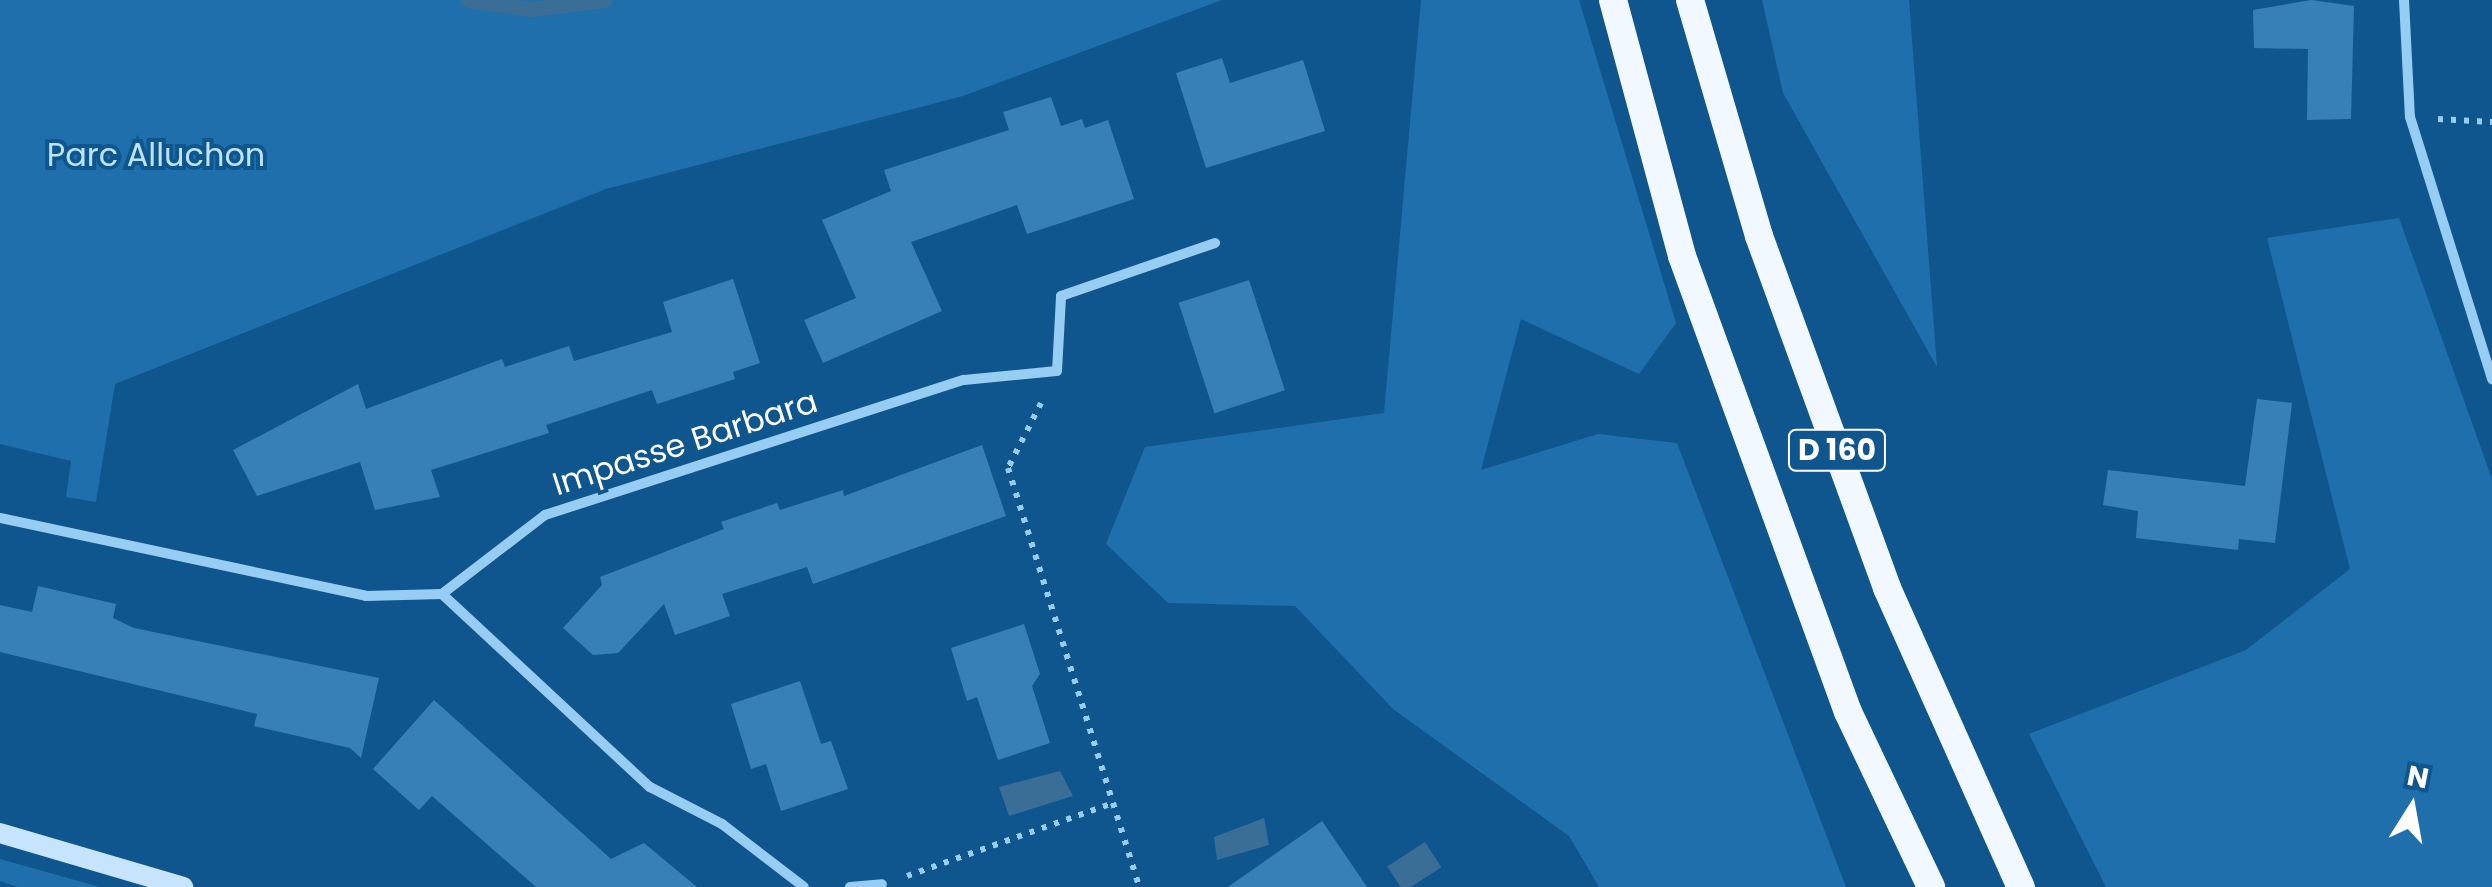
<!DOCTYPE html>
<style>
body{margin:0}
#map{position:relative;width:2492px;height:887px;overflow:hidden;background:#0f568e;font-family:Poppins,sans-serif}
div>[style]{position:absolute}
.green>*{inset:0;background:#1e6fab}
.water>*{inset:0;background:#3a6e97;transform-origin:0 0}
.stream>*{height:15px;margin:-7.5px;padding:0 7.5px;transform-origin:7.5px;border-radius:7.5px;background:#3a6e97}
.building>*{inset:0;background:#3780b7;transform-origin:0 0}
.path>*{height:6px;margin-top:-3px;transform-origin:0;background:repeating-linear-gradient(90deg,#97ccf3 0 5px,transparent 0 13px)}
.minor>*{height:10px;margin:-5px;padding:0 5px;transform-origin:5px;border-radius:5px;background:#97ccf3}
.secondary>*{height:20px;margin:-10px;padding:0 10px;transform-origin:10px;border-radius:10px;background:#c6e4fd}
.trunk>*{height:28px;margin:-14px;padding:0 14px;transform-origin:14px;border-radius:14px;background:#f1f8ff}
span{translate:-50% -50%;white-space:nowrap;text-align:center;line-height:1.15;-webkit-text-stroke:8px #0f568e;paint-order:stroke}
.shield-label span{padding:2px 8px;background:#0f568e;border:2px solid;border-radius:8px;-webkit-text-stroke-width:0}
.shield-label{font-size:30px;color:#fff;font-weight:700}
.park-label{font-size:32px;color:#bee3fe}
.street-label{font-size:32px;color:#fff}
.north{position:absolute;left:2362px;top:757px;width:100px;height:100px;-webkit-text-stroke:8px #0f568e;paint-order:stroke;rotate:11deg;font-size:28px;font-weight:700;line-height:40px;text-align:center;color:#fff}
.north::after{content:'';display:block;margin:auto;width:35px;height:45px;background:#fff;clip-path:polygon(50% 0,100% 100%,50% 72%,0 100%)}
</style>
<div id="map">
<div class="green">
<div style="clip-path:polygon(0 0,1222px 0,963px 96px,606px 189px,115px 384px,96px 502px,66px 497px,71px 461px,0 444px)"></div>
<div style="clip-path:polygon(1421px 0,1579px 0,1676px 323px,1639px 374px,1521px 319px,1481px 470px,1598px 434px,1677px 443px,1846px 887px,1599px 887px,1569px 836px,1393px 709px,1295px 606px,1168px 603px,1106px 544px,1145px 447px,1384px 413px)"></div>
<div style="clip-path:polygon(1762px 0,1909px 0,1937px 367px,1783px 93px)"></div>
<div style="clip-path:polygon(2399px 218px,2492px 479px,2492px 887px,2106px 887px,2029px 734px,2246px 650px,2350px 569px,2267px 238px)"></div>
<div style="clip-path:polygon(0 859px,100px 887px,18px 887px,0 881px)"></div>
</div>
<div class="water">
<div style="clip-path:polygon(1060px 771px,1073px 796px,1009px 816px,999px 787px)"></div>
<div style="clip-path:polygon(1264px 818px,1269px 845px,1217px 860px,1214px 837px)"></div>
<div style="left:1425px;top:842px;width:30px;height:45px;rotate:57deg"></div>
</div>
<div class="stream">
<div style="left:468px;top:0;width:63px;rotate:8.3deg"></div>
<div style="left:530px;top:9px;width:75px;rotate:-6.9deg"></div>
</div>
<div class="building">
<div style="clip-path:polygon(2311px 0,2354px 6px,2351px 119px,2307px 120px,2308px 49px,2254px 48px,2253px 10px)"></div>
<div style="clip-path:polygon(1222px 58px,1230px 83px,1303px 60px,1325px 131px,1206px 168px,1176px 73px)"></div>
<div style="clip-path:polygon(1051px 97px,1061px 126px,1082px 119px,1085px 128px,1108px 120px,1134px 199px,1027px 234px,1017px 205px,911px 242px,942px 311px,823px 363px,804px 320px,856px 298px,822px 220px,891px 191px,884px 170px,1009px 130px,1003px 112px)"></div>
<div style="clip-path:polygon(733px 279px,760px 363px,733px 372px,735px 379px,657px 404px,652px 390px,546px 425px,549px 433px,431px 470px,440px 497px,375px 510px,360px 462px,257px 496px,233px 450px,358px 384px,366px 409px,502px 359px,505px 367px,569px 346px,574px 361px,672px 332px,663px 302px)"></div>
<div style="left:1249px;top:280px;width:116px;height:74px;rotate:72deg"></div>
<div style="clip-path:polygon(2257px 399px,2292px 403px,2275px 543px,2239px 539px,2238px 550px,2136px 538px,2138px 511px,2103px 505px,2108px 470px,2245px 486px)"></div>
<div style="clip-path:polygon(982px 445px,1006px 516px,813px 584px,807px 567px,722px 594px,730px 616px,675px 635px,664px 604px,618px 653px,593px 655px,563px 628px,602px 585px,600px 577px,724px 529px,721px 522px,777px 503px,780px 510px,843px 490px,844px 496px)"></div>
<div style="clip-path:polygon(38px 586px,116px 604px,113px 618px,134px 628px,379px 678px,361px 758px,350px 748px,254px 726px,257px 714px,0 652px,0 605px,32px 612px)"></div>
<div style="clip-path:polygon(1024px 624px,1040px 674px,1032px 686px,1050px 743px,998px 760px,977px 697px,967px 701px,951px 648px)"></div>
<div style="clip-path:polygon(800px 681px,821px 744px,831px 741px,848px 789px,781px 811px,766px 764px,751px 769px,731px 704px)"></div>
<div style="clip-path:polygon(434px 700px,611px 859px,644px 843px,697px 887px,536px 887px,432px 796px,419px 810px,373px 769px)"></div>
<div style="clip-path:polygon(1322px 821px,1367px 887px,1228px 887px)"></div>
</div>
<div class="path">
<div style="left:2438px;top:119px;width:54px;rotate:3.2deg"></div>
<div style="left:1041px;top:403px;width:73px;rotate:116.9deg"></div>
<div style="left:1008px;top:468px;width:439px;rotate:72.6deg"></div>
<div style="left:907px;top:876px;width:215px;rotate:-19.5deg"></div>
</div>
<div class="minor">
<div style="left:2404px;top:0;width:117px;rotate:87.1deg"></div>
<div style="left:2410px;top:117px;width:275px;rotate:72.6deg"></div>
<div style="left:0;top:518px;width:374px;rotate:12deg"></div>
<div style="left:366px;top:596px;width:76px;rotate:-1.5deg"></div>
<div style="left:442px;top:594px;width:130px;rotate:-37.5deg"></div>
<div style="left:545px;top:515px;width:440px;rotate:-17.9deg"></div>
<div style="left:964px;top:380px;width:93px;rotate:-5.5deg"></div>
<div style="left:1057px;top:371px;width:75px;rotate:-86.9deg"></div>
<div style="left:1061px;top:296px;width:163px;rotate:-19deg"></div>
<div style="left:442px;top:594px;width:284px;rotate:42.9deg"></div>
<div style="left:650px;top:787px;width:81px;rotate:27.2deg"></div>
<div style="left:722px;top:824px;width:103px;rotate:37.5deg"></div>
<div style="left:850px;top:887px;width:32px;rotate:-5deg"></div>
</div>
<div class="secondary">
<div style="left:0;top:833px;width:191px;rotate:16.4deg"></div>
</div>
<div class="trunk">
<div style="left:1613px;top:0;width:265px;rotate:74.9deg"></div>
<div style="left:1682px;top:256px;width:485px;rotate:70deg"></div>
<div style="left:1848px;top:712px;width:194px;rotate:64.6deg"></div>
<div style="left:1690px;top:0;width:246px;rotate:73.7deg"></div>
<div style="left:1759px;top:236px;width:375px;rotate:70deg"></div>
<div style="left:1887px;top:588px;width:328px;rotate:65.9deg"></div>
</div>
<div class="shield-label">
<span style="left:1837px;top:450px">D 160</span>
</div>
<div class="park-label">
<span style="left:156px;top:155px">Parc Alluchon</span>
</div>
<div class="street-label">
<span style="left:685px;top:443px;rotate:-18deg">Impasse Barbara</span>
</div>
<div class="north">N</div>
</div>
